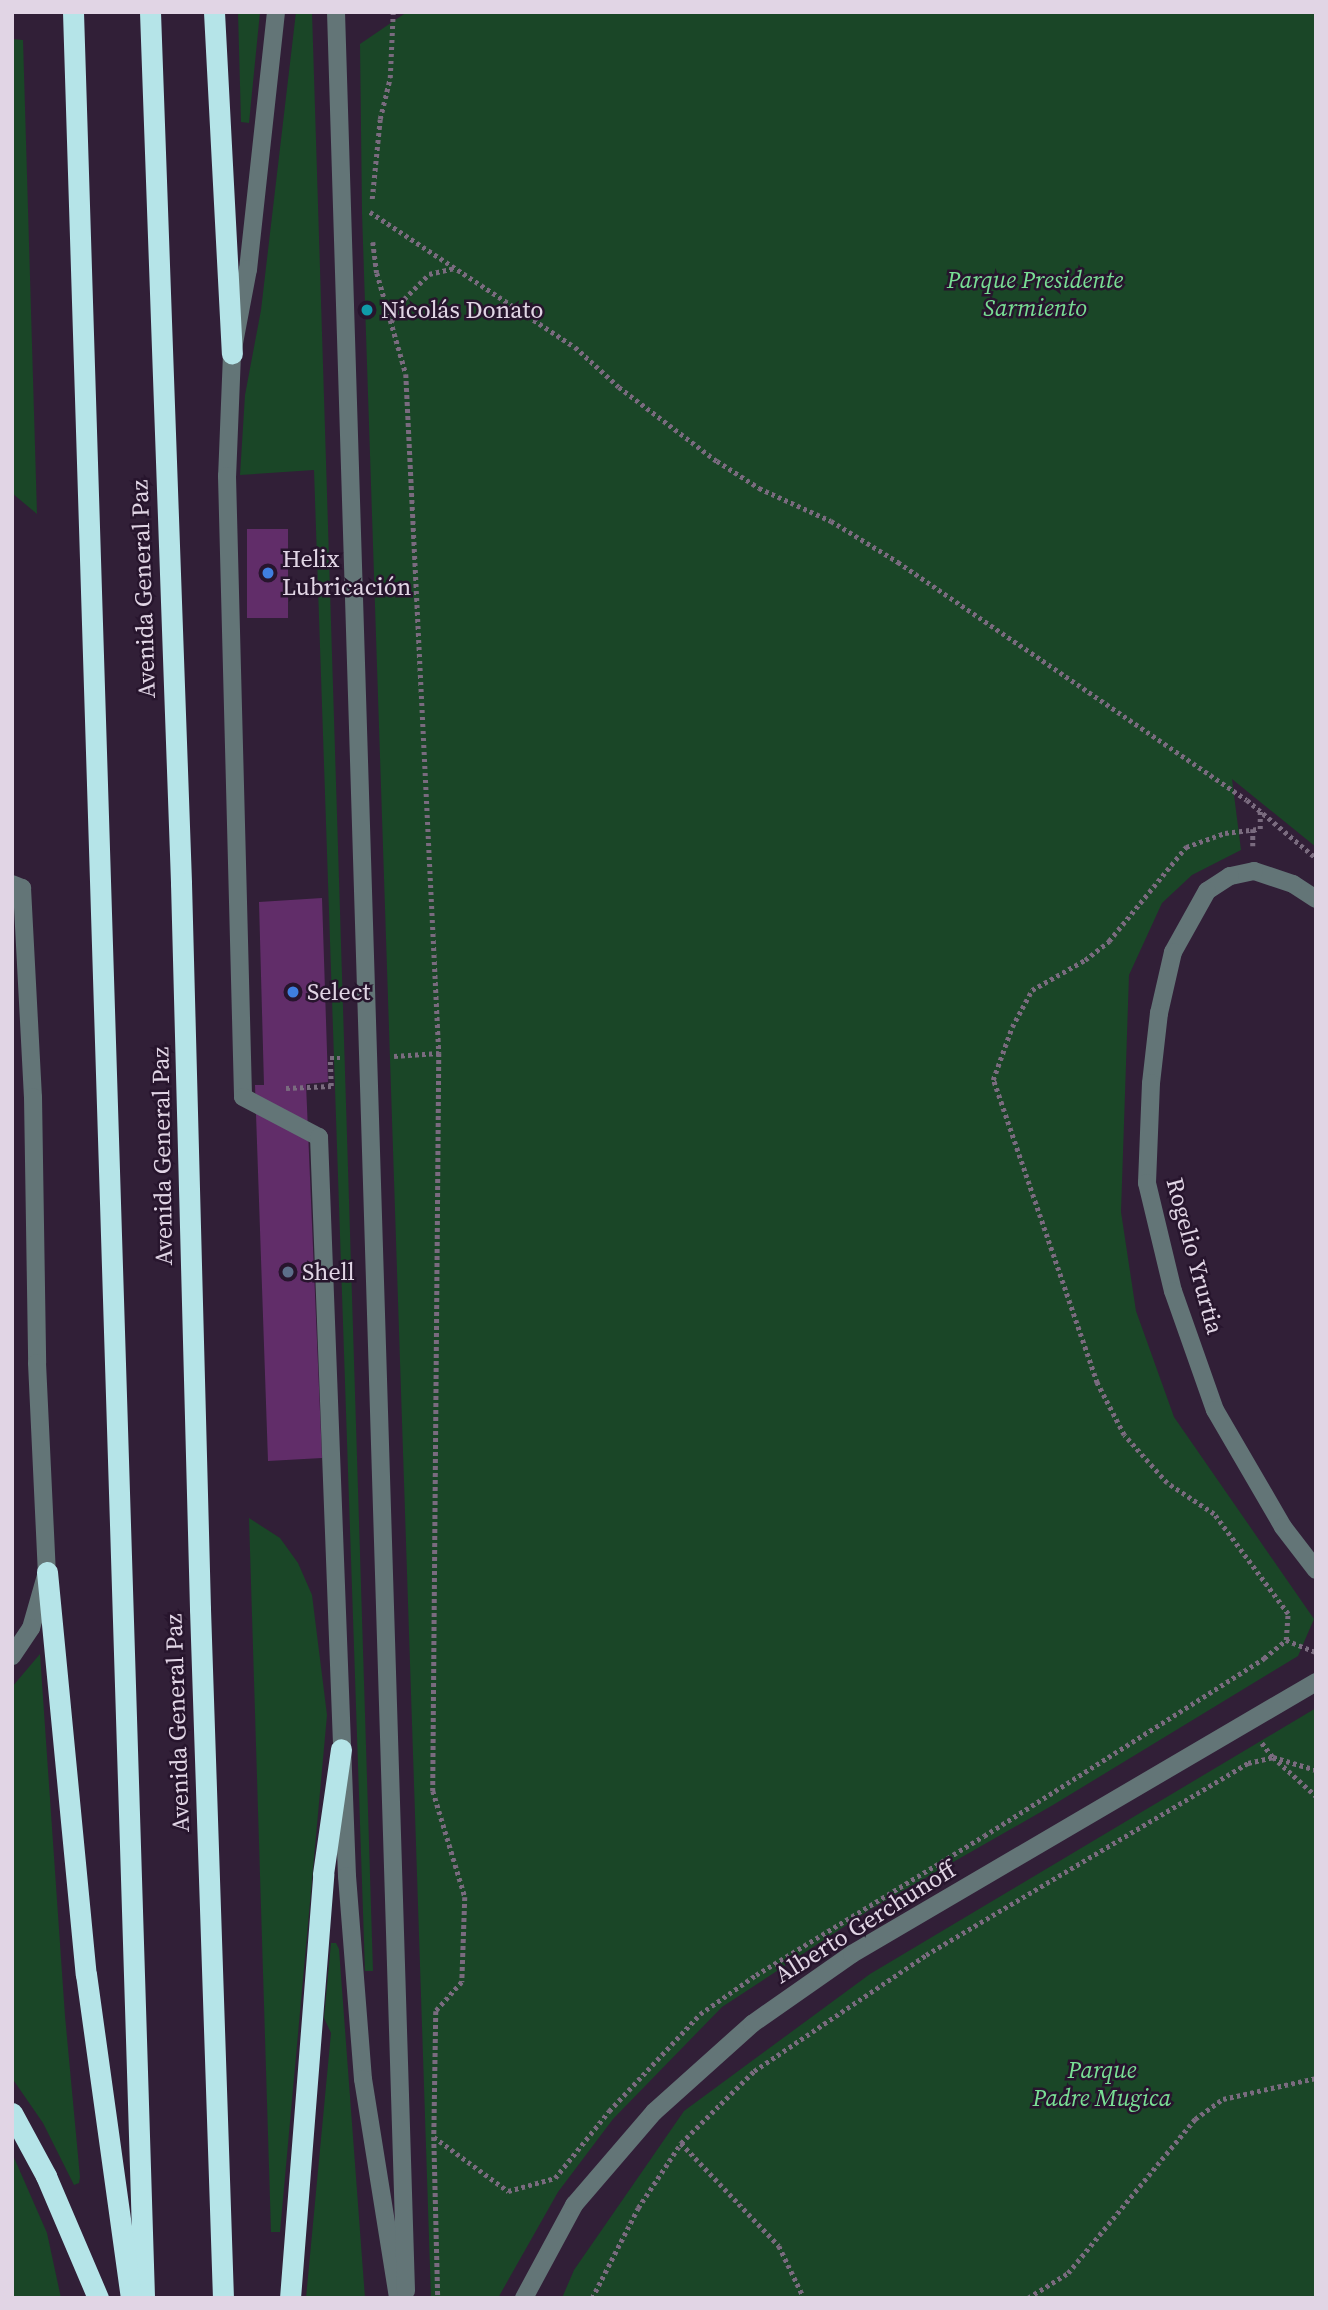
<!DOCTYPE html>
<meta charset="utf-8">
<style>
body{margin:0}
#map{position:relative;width:1328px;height:2310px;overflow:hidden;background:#311f37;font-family:"Source Serif 4",serif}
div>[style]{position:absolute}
.green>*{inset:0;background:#1a4627}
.building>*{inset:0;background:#612d69;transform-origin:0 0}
.path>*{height:4.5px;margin-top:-2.25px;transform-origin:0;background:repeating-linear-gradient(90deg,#7a6b7f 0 3.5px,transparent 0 7px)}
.minor>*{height:18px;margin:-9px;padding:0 9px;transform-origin:9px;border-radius:9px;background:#637577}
.highway>*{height:21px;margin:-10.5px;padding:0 10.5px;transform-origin:10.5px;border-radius:10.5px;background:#b5e4e8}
.dots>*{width:19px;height:19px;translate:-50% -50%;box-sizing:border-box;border:4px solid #27152d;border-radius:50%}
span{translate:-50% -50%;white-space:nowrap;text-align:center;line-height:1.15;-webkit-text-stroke:5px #27152d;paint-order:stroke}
.park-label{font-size:24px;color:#78de94;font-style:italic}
.poi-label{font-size:24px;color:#e1d5e5}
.left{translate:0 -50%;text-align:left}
.street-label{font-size:24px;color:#e1d5e5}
.frame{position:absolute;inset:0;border:14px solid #e1d5e5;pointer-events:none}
</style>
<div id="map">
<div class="green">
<div style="clip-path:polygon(238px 12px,260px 12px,249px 123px,241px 122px)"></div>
<div style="clip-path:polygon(296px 12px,312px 12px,373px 1971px,365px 1971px,314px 470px,240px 475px,245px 395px,261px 310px)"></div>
<div style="clip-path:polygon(407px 12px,1316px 12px,1316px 847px,1232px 779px,1241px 850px,1192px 875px,1162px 903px,1129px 975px,1121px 1212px,1136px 1311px,1174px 1417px,1314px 1619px,1298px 1656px,1053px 1805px,871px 1909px,722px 2007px,613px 2119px,558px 2192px,498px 2298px,431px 2298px,362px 213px,360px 44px)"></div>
<div style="clip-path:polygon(12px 39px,23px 40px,37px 514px,12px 493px)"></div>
<div style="clip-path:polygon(249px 1518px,280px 1538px,298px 1563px,312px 1595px,327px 1715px,280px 2232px,271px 2232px)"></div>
<div style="clip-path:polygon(40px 1654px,65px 2016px,80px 2177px,79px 2183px,74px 2185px,43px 2123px,12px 2078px,12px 1687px)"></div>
<div style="clip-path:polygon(1316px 1708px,1316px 2298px,562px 2298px,574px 2270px,684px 2111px,870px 1974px)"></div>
<div style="clip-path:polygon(331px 1943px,336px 1943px,339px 1949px,365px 2298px,306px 2298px,331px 2033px,324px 2018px)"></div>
<div style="clip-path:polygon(12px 2153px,47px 2233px,61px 2298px,12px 2298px)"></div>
</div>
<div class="building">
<div style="left:247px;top:529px;width:41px;height:89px"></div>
<div style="clip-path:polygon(322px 898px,328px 1082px,306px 1084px,322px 1458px,268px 1461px,255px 1085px,264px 1085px,259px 902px)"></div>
</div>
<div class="path">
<div style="left:372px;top:199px;width:80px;rotate:-84.3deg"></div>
<div style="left:380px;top:119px;width:42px;rotate:-76.3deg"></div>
<div style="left:390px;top:78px;width:66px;rotate:-87.4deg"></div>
<div style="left:370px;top:212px;width:245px;rotate:33.4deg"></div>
<div style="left:575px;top:347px;width:59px;rotate:42.3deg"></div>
<div style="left:619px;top:387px;width:123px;rotate:37.1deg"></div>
<div style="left:717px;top:461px;width:50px;rotate:32.7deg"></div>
<div style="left:759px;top:488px;width:79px;rotate:24.6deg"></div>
<div style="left:831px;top:521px;width:79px;rotate:31.5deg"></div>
<div style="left:898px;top:562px;width:422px;rotate:34.3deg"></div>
<div style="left:1247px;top:800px;width:90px;rotate:40deg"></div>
<div style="left:373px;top:242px;width:31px;rotate:83deg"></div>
<div style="left:377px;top:273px;width:105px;rotate:74deg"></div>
<div style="left:406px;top:374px;width:680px;rotate:87.22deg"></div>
<div style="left:391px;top:322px;width:26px;rotate:-61deg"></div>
<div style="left:404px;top:299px;width:35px;rotate:-45deg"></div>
<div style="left:429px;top:274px;width:27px;rotate:-13deg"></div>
<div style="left:1253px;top:829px;width:17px;rotate:90deg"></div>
<div style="left:394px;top:1056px;width:45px;rotate:-3.8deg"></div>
<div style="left:439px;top:1053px;width:738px;rotate:90.47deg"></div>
<div style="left:433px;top:1791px;width:111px;rotate:73.2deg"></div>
<div style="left:465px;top:1897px;width:85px;rotate:92deg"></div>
<div style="left:462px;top:1982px;width:39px;rotate:132deg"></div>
<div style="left:436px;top:2011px;width:126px;rotate:90.9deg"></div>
<div style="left:434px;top:2137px;width:161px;rotate:88.6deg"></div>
<div style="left:286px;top:1088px;width:45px;rotate:-2.5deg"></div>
<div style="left:331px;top:1086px;width:28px;rotate:-92deg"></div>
<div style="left:330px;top:1058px;width:14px"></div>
<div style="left:1286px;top:1640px;width:32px;rotate:22deg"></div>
<div style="left:1262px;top:1743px;width:18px;rotate:52deg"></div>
<div style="left:1273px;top:1757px;width:58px;rotate:42.2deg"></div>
<div style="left:434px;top:2137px;width:92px;rotate:36.1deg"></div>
<div style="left:508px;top:2191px;width:49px;rotate:-15.5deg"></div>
<div style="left:555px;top:2178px;width:86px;rotate:-51.1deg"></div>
<div style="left:609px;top:2111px;width:133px;rotate:-46.8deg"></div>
<div style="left:700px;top:2014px;width:68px;rotate:-34.9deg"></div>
<div style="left:756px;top:1975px;width:267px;rotate:-31.4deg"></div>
<div style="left:984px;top:1836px;width:332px;rotate:-32.4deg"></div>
<div style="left:1264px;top:1658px;width:28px;rotate:-39deg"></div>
<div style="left:1286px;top:1640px;width:26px;rotate:-86deg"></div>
<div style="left:1288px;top:1614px;width:124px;rotate:-126.5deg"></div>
<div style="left:1214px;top:1514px;width:56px;rotate:-146.6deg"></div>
<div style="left:1167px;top:1483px;width:64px;rotate:-131.9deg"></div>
<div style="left:1124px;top:1435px;width:59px;rotate:-117.4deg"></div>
<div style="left:1097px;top:1383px;width:320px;rotate:-108.9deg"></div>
<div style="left:993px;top:1080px;width:56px;rotate:-70.3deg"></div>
<div style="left:1012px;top:1027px;width:42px;rotate:-61.6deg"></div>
<div style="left:1032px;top:990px;width:61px;rotate:-29.5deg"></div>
<div style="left:1085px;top:960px;width:31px;rotate:-38deg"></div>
<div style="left:1109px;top:941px;width:122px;rotate:-50.7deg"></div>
<div style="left:1186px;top:847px;width:41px;rotate:-19.7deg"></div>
<div style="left:1225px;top:833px;width:35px;rotate:-7deg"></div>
<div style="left:1260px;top:829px;width:20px;rotate:-90deg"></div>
<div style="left:681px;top:2143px;width:142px;rotate:46.4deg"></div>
<div style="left:779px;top:2246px;width:58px;rotate:64.3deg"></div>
<div style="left:592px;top:2298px;width:101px;rotate:-62.9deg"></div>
<div style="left:638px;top:2208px;width:78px;rotate:-56.5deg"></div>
<div style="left:681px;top:2143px;width:103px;rotate:-44.6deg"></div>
<div style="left:754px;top:2071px;width:207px;rotate:-34deg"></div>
<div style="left:926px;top:1955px;width:375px;rotate:-30.8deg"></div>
<div style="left:1248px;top:1763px;width:26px;rotate:-13deg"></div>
<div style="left:1273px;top:1757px;width:45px;rotate:16.8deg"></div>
<div style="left:1028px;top:2298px;width:47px;rotate:-32deg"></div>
<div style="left:1068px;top:2273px;width:200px;rotate:-50.5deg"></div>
<div style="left:1195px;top:2119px;width:34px;rotate:-36deg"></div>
<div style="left:1223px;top:2099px;width:95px;rotate:-12.7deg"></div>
</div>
<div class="minor">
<div style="left:276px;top:12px;width:259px;rotate:96.2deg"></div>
<div style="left:248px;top:269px;width:86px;rotate:100.7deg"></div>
<div style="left:232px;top:354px;width:122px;rotate:92.3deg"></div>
<div style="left:227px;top:476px;width:621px;rotate:88.52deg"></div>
<div style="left:243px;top:1097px;width:86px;rotate:27.8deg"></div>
<div style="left:319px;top:1137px;width:740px;rotate:87.83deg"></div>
<div style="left:347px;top:1876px;width:204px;rotate:85.5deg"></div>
<div style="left:363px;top:2079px;width:222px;rotate:80.9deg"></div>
<div style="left:336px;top:12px;width:2280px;rotate:88.24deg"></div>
<div style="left:12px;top:884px;width:11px;rotate:22deg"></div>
<div style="left:22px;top:888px;width:209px;rotate:87deg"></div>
<div style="left:33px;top:1097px;width:266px;rotate:89.1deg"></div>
<div style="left:37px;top:1363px;width:209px;rotate:87.3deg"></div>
<div style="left:47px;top:1572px;width:58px;rotate:105.9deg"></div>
<div style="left:31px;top:1628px;width:34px;rotate:124deg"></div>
<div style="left:1316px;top:899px;width:27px;rotate:-147deg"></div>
<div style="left:1293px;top:884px;width:41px;rotate:-161.6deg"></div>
<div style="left:1254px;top:871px;width:25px;rotate:168deg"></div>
<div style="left:1230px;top:876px;width:27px;rotate:147deg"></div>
<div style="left:1207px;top:891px;width:70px;rotate:119.1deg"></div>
<div style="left:1173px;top:952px;width:63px;rotate:102.9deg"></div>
<div style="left:1159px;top:1013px;width:70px;rotate:96.5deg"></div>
<div style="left:1151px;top:1083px;width:100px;rotate:92.3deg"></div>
<div style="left:1147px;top:1183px;width:111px;rotate:76.5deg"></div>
<div style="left:1173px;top:1291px;width:126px;rotate:70.6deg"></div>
<div style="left:1215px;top:1410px;width:135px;rotate:59.8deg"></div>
<div style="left:1283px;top:1527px;width:54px;rotate:52.5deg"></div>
<div style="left:524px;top:2298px;width:106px;rotate:-61.7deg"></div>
<div style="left:574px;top:2205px;width:123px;rotate:-49.3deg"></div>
<div style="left:654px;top:2112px;width:132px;rotate:-41.9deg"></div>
<div style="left:752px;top:2024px;width:122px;rotate:-35deg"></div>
<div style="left:852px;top:1954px;width:538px;rotate:-30.38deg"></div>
</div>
<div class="highway">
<div style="left:73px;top:12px;width:2287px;rotate:88.22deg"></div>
<div style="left:150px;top:12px;width:872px;rotate:87.96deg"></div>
<div style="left:181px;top:883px;width:726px;rotate:88.5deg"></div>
<div style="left:200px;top:1609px;width:689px;rotate:88.09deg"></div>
<div style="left:214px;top:12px;width:342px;rotate:87deg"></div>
<div style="left:47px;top:1572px;width:404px;rotate:84.5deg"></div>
<div style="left:86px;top:1974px;width:327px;rotate:82.1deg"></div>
<div style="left:12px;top:2113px;width:72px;rotate:61.6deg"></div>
<div style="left:46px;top:2176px;width:133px;rotate:66.9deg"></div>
<div style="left:290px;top:2298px;width:425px;rotate:-85.5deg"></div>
<div style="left:323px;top:1874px;width:126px;rotate:-81.8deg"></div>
</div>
<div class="dots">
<div style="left:367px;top:310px;background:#0f9aa8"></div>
<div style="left:268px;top:573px;background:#3f7fe0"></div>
<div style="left:293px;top:992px;background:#3f7fe0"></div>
<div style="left:288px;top:1272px;background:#5c6f8a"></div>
</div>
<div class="park-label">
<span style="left:1035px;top:294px">Parque Presidente<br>Sarmiento</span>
<span style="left:1102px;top:2084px">Parque<br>Padre Mugica</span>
</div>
<div class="poi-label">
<span class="left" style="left:381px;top:310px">Nicolás Donato</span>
<span class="left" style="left:282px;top:573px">Helix<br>Lubricación</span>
<span class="left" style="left:307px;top:992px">Select</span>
<span class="left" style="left:302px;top:1272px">Shell</span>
</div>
<div class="street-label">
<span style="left:143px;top:589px;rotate:-92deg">Avenida General Paz</span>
<span style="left:162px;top:1156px;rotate:-91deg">Avenida General Paz</span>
<span style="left:1195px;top:1256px;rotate:75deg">Rogelio Yrurtia</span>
<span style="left:177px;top:1723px;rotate:-92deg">Avenida General Paz</span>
<span style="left:865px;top:1922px;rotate:-32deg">Alberto Gerchunoff</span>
</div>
<div class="frame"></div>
</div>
